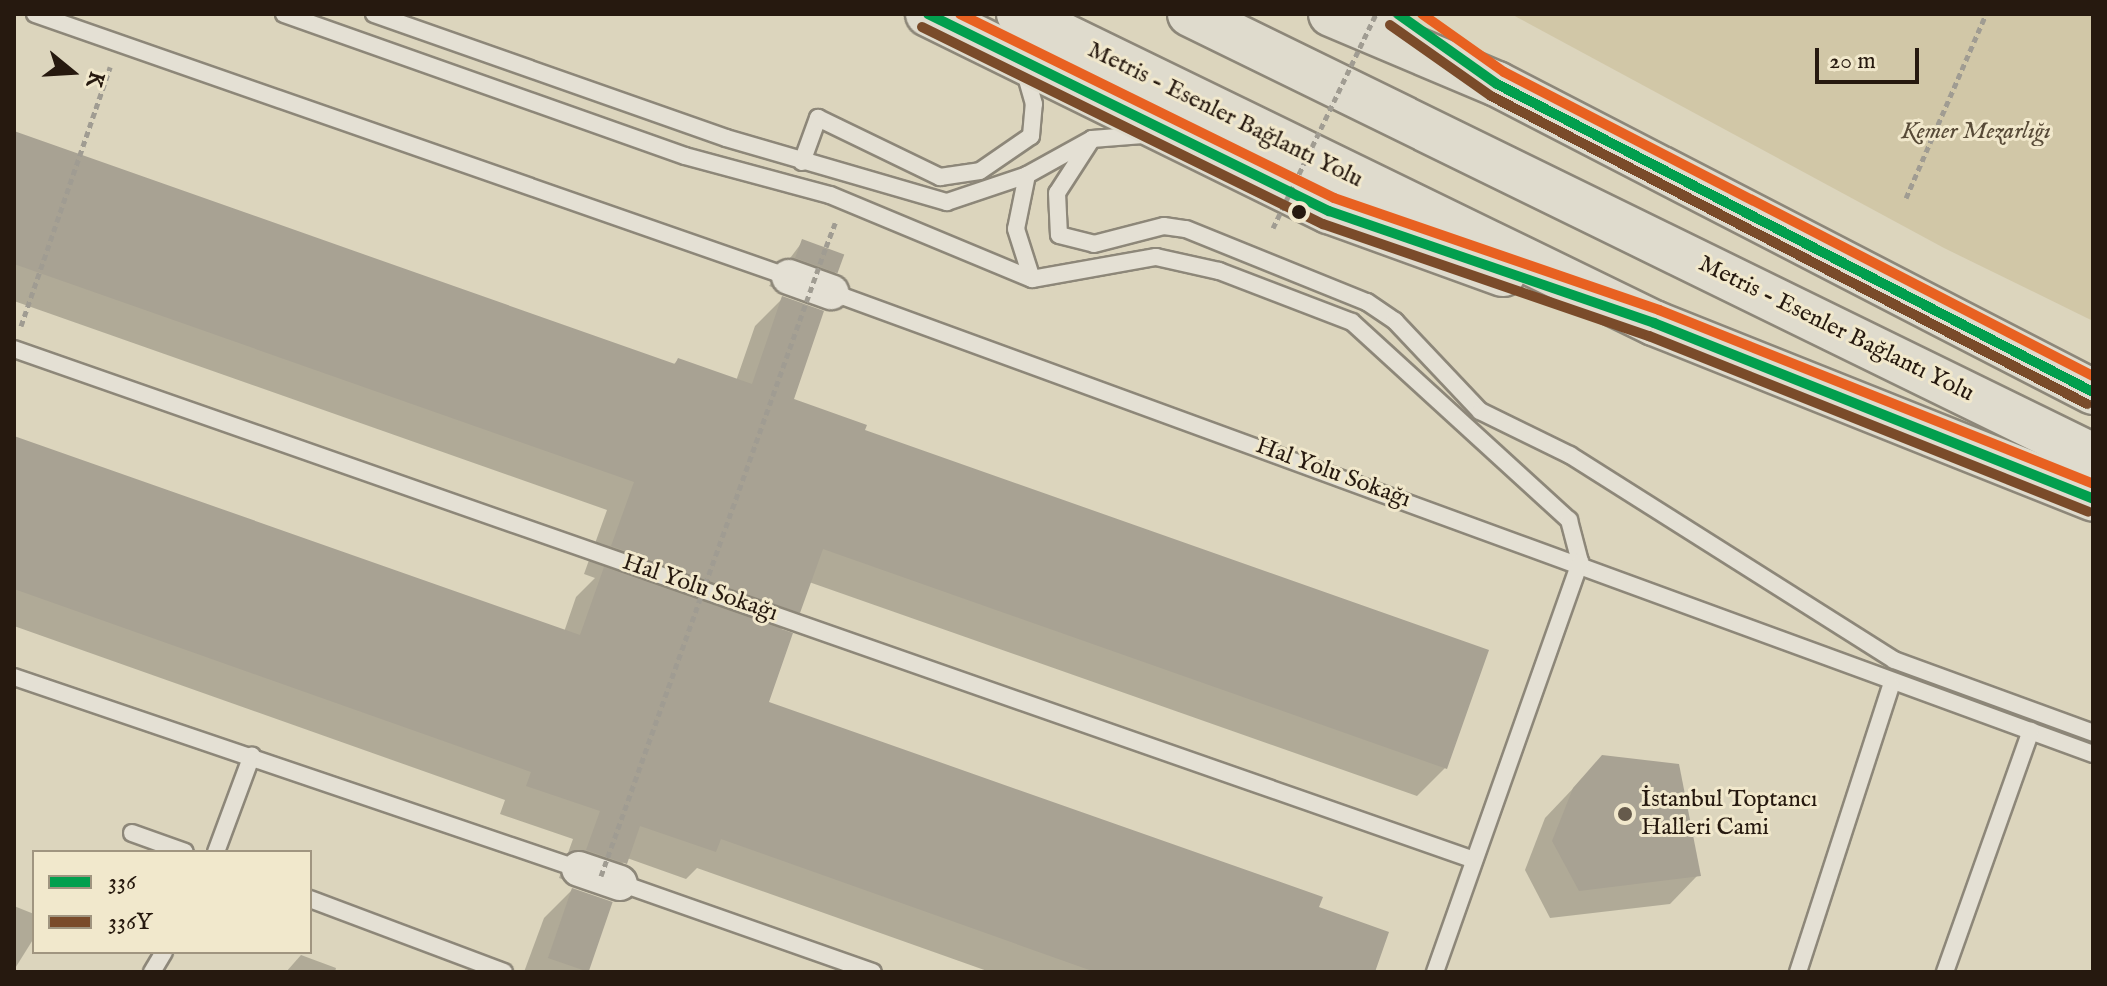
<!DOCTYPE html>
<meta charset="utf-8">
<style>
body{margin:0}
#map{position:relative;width:2107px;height:986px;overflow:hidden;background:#dcd5bd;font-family:"IM FELL English",serif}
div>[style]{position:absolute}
.green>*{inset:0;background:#d1c7a7}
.shadow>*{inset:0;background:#0003}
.building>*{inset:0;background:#a8a293;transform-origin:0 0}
.path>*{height:5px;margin-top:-2.5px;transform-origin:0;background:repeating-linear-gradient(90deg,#a09c92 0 6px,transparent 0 10px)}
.roads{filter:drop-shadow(2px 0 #8d8779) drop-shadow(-2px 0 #8d8779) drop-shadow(0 2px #8d8779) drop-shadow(0 -2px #8d8779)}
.lane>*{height:16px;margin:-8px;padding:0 8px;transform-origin:8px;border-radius:8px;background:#e4e0d4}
.street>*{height:34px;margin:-17px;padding:0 17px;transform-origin:17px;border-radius:17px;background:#e4e0d4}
.highway>*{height:44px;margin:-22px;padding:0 22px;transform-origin:22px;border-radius:22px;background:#dfdbcd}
.path-bridge>*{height:5px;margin-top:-2.5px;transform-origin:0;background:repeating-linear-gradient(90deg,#a09c92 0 6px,transparent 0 10px)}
.bus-1>*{height:10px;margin:-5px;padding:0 5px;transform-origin:5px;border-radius:5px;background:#029f4e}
.bus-2>*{height:10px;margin:-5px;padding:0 5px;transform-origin:5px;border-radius:5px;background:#7a4b2a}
.bus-3>*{height:10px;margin:-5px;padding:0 5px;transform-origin:5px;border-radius:5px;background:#e86121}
.dots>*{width:22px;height:22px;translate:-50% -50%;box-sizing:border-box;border:4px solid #f1e8cc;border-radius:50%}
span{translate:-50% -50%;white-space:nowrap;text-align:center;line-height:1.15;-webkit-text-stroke:6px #f1e8cc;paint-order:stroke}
.street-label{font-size:24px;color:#26190f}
.park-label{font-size:24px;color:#574a37;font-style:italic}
.poi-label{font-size:24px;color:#26190f}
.left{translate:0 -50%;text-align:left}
.frame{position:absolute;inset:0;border:16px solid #26190f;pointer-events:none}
.legend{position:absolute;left:32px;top:850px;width:280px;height:104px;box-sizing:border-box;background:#f1e8cc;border:2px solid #a09580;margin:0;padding:10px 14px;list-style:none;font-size:24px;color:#26190f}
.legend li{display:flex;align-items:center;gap:16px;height:40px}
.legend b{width:40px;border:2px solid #a09580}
.north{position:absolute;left:32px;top:32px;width:80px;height:80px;-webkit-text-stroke:6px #f1e8cc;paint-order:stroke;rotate:108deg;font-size:22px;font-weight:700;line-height:32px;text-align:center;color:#26190f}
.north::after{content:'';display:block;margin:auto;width:28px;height:36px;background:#26190f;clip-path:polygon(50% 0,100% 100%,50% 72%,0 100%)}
.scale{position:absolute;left:1815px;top:48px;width:104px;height:36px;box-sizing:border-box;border:4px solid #26190f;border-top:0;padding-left:10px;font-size:24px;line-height:28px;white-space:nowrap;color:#26190f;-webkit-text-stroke:6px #f1e8cc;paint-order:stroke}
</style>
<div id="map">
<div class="green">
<div style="clip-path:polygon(1511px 14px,2093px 14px,2093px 321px,1944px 248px)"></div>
</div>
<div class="shadow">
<div style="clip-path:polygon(14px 133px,673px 365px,678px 360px,736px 381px,755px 326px,783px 298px,792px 400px,862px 432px,1445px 768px,1417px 796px,809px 582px,799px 612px,779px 631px,767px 703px,1316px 908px,1373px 972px,990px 972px,697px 868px,686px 879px,627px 858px,597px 891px,559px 878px,573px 839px,500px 814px,505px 800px,14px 626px,14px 438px,564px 632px,576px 597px,595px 578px,584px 574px,607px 510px,14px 301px)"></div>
<div style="clip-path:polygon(803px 241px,836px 272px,808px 300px,769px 286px)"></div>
<div style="clip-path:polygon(1603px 757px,1698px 875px,1670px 904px,1550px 918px,1525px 870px,1545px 818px)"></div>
<div style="clip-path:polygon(572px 890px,587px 971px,524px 972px,544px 918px)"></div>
<div style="clip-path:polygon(14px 906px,34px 914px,34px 938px,14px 970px)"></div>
<div style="clip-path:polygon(301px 955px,336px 968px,335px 972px,286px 972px)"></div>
</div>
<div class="building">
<div style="clip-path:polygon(14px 131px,675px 364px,678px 358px,752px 384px,782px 296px,824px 311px,794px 399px,867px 425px,865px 430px,1489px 650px,1447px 769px,823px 549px,800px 613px,611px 546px,634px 482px,14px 264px)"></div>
<div style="left:802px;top:239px;width:45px;height:20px;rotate:20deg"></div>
<div style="clip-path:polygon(14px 436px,580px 635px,604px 567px,793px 633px,769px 702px,1323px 897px,1319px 907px,1389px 932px,1375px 972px,1095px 972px,721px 839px,716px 852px,640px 826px,627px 864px,586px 850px,600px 811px,526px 786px,531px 772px,14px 589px)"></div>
<div style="clip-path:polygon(1602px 755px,1679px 764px,1701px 876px,1579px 891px,1552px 841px,1573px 788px)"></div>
<div style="left:572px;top:888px;width:43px;height:74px;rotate:19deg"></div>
</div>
<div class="path">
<div style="left:1906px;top:198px;width:201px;rotate:-66.5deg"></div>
<div style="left:826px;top:247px;width:26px;rotate:-69deg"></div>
<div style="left:21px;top:326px;width:274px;rotate:-71deg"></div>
</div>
<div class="roads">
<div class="lane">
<div style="left:35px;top:14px;width:799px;rotate:19.23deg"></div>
<div style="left:284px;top:14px;width:425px;rotate:19.5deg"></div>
<div style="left:685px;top:156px;width:150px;rotate:15.1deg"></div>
<div style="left:830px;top:195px;width:219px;rotate:22.6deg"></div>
<div style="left:1032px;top:279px;width:126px;rotate:-10.1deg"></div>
<div style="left:1156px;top:257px;width:65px;rotate:12.5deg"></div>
<div style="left:1219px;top:271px;width:142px;rotate:21deg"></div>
<div style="left:1352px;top:322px;width:294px;rotate:42.4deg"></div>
<div style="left:1569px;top:520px;width:43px;rotate:75.3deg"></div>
<div style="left:374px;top:14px;width:373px;rotate:19.4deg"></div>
<div style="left:726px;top:138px;width:230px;rotate:16.2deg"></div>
<div style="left:947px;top:202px;width:84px;rotate:-18.6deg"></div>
<div style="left:1027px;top:175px;width:74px;rotate:-29deg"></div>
<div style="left:1092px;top:139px;width:51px;rotate:-4.5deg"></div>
<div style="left:1092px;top:139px;width:64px;rotate:122.9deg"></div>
<div style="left:1057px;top:193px;width:42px;rotate:87.3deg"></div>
<div style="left:1059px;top:235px;width:36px;rotate:14deg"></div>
<div style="left:1094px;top:244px;width:72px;rotate:-14.4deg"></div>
<div style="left:1164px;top:226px;width:22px;rotate:8deg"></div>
<div style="left:1186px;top:229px;width:195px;rotate:22deg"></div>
<div style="left:1367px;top:302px;width:34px;rotate:34deg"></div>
<div style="left:1395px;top:321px;width:124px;rotate:46.6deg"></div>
<div style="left:1480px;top:411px;width:100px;rotate:26.1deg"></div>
<div style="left:1570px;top:455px;width:383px;rotate:32.3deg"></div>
<div style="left:1894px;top:660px;width:212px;rotate:20.1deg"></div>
<div style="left:802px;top:162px;width:47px;rotate:-70deg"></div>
<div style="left:818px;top:118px;width:136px;rotate:25.8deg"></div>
<div style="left:940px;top:177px;width:40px;rotate:-8.5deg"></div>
<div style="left:980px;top:171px;width:62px;rotate:-34.5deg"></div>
<div style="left:1031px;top:136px;width:32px;rotate:-85deg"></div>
<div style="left:1034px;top:104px;width:37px;rotate:-106deg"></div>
<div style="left:1027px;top:175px;width:55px;rotate:101.5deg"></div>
<div style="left:1016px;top:229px;width:52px;rotate:72.3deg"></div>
<div style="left:831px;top:292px;width:1344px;rotate:20.11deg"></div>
<div style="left:14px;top:349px;width:1544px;rotate:19.29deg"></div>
<div style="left:14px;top:677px;width:597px;rotate:18.77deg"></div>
<div style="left:132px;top:833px;width:56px;rotate:19.7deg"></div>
<div style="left:216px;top:852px;width:103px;rotate:-69.6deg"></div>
<div style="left:620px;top:883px;width:268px;rotate:19.4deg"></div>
<div style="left:310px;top:899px;width:207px;rotate:20.6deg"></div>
<div style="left:152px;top:972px;width:23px;rotate:-59deg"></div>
<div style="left:1435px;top:972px;width:435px;rotate:-70.5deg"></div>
<div style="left:1798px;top:972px;width:301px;rotate:-72deg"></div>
<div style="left:1945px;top:972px;width:256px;rotate:-70.4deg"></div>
</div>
<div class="street">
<div style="left:789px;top:277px;width:45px;rotate:19.7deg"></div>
<div style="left:579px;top:869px;width:43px;rotate:18.9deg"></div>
</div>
<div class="highway">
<div style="left:928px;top:14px;width:447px;rotate:26.2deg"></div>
<div style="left:1329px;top:211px;width:185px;rotate:19.9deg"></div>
<div style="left:1019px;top:14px;width:706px;rotate:25.95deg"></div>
<div style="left:1654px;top:323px;width:473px;rotate:21.8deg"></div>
<div style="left:1190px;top:14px;width:1005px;rotate:26.08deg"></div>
<div style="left:1331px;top:14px;width:180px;rotate:22.9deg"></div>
<div style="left:1497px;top:84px;width:671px;rotate:27.33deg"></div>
</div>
</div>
<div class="path-bridge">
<div style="left:1273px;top:228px;width:237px;rotate:-64.3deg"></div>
<div style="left:601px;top:876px;width:668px;rotate:-70.32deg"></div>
</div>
<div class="bus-1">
<div style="left:928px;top:14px;width:447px;rotate:26.2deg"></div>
<div style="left:1329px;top:211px;width:344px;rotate:19deg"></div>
<div style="left:1654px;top:323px;width:473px;rotate:21.8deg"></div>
<div style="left:1398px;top:14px;width:121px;rotate:35.3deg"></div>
<div style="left:1497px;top:84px;width:671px;rotate:27.33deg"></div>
</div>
<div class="bus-2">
<div style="left:1390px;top:25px;width:123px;rotate:35.1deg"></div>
<div style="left:1491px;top:96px;width:671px;rotate:27.33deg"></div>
<div style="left:922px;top:27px;width:447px;rotate:26.2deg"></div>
<div style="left:1323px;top:224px;width:345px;rotate:19deg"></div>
<div style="left:1649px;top:336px;width:473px;rotate:21.8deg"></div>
</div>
<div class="bus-3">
<div style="left:960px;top:14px;width:417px;rotate:26.2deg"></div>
<div style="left:1334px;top:198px;width:344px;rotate:19deg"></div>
<div style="left:1659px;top:310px;width:468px;rotate:21.8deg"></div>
<div style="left:1422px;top:14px;width:100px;rotate:35.3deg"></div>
<div style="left:1504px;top:72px;width:663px;rotate:27.3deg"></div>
</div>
<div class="dots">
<div style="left:1299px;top:212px;background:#26190f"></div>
<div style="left:1625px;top:814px;background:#665b4c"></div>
</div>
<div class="street-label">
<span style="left:1225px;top:115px;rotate:26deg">Metris - Esenler Bağlantı Yolu</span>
<span style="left:1836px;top:329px;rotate:26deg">Metris - Esenler Bağlantı Yolu</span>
<span style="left:1333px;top:473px;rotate:20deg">Hal Yolu Sokağı</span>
<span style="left:700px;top:588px;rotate:19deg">Hal Yolu Sokağı</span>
</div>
<div class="park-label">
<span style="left:1976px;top:132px">Kemer Mezarlığı</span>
</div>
<div class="poi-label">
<span class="left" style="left:1641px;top:814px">İstanbul Toptancı<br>Halleri Cami</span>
</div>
<div class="frame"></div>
<ul class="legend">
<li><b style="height:10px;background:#029f4e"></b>336</li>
<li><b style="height:10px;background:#7a4b2a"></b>336Y</li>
</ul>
<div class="north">K</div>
<div class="scale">20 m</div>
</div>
